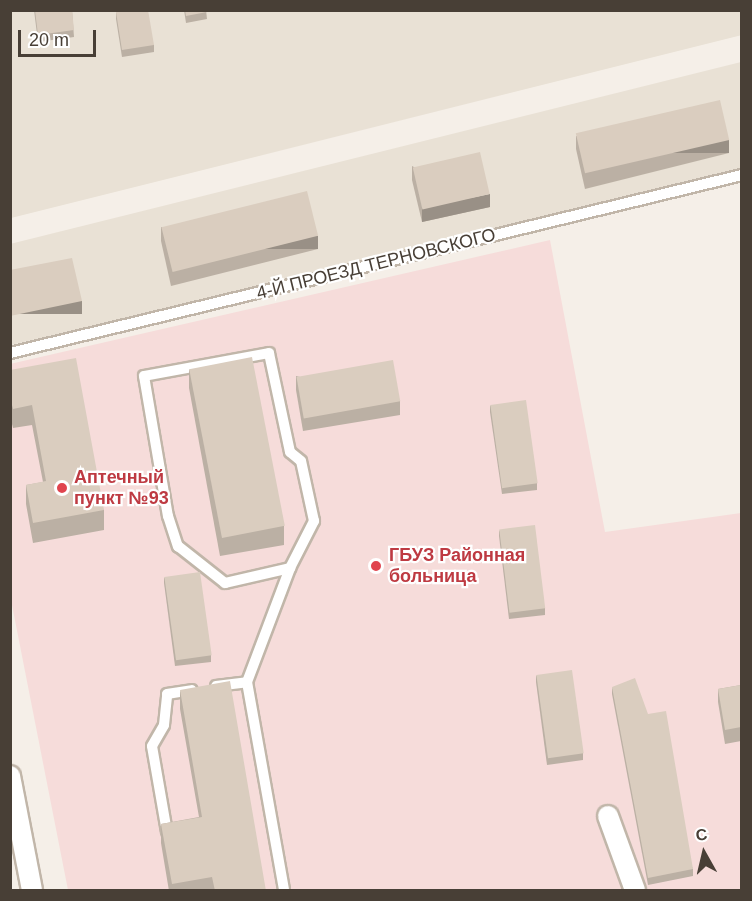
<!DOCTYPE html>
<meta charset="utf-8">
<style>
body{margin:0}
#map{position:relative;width:752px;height:901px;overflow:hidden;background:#f5efe8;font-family:Helvetica,sans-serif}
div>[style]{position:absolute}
.residential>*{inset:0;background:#e9e1d5}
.medical>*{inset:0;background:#f6dcda}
.roads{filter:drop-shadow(2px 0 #c1b6a9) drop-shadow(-2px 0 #c1b6a9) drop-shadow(0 2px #c1b6a9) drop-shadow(0 -2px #c1b6a9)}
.lane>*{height:10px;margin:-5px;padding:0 5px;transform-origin:5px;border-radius:5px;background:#fff}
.street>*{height:20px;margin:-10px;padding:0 10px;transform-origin:10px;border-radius:10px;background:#fff}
.wall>*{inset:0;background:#bbb0a4}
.shaded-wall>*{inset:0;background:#999086;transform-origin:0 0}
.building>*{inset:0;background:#dacdbf;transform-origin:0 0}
.dots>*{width:16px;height:16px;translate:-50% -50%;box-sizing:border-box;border:3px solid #fff;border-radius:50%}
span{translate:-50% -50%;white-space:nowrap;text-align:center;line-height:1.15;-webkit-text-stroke:4.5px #fff;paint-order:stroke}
.street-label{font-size:18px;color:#483f36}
.health-label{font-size:18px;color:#be3a42;font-weight:700}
.left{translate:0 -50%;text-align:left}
.frame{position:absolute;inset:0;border:12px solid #483f36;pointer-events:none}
.north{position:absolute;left:674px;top:823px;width:60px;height:60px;-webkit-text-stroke:4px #fff;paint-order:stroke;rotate:352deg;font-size:16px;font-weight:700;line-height:24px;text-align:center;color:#483f36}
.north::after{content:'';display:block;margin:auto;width:21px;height:27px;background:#483f36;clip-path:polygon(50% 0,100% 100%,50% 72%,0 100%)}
.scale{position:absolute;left:18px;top:30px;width:78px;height:27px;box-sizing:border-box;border:3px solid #483f36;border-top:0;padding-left:8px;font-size:18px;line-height:21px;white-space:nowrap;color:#483f36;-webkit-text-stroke:4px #fff;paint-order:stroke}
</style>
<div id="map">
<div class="residential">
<div style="clip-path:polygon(741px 10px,742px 35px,11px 218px,10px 11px)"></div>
<div style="clip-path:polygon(741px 62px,741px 175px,11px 345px,10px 244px)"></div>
</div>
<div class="medical">
<div style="clip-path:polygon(550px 240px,605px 532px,741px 513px,741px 890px,68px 890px,11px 600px,10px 364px)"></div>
</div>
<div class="roads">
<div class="lane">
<div style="left:10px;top:353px;width:753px;rotate:-13.67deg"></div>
<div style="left:247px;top:682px;width:211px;rotate:79.9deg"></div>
<div style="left:216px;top:686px;width:31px;rotate:-7deg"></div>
<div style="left:247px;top:682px;width:122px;rotate:-69.3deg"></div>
<div style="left:290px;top:568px;width:53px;rotate:-62.9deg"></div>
<div style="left:314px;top:521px;width:61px;rotate:-102.2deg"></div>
<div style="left:301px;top:461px;width:14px;rotate:-141deg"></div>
<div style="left:290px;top:452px;width:101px;rotate:-102deg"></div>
<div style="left:269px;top:353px;width:127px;rotate:169.6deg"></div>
<div style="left:144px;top:376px;width:142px;rotate:80.3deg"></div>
<div style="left:168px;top:516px;width:32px;rotate:72deg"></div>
<div style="left:178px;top:546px;width:60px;rotate:38.2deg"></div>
<div style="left:225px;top:583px;width:67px;rotate:-13deg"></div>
<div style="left:167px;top:832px;width:87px;rotate:-99.9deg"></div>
<div style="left:152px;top:746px;width:24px;rotate:-60deg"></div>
<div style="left:164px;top:725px;width:31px;rotate:-84deg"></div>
<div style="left:167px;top:694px;width:25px;rotate:-9deg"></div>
</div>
<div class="street">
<div style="left:10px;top:776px;width:116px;rotate:79.1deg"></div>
<div style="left:608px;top:816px;width:79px;rotate:70deg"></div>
</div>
</div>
<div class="wall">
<div style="clip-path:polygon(34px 10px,72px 10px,74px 37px,38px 42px)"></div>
<div style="clip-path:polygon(184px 10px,206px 10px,207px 19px,186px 23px)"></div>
<div style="clip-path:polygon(116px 12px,154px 45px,154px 52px,122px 57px,116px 19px)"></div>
<div style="clip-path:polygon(576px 136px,729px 153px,585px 189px,576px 149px)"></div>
<div style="clip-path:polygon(412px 166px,490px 207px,422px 222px,412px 180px)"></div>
<div style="clip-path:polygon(161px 227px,318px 249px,171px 286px,161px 241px)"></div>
<div style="clip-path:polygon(189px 369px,284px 526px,284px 545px,220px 556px,189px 388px)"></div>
<div style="clip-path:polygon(10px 370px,104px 510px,104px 530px,33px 543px,26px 504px,26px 485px,43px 482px,32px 425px,13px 428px,10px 416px)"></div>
<div style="clip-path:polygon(296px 376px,400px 401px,400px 415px,303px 431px,296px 390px)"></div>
<div style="clip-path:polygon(490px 405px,537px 483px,537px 490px,502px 494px,490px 412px)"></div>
<div style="clip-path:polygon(499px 530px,545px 608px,545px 615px,509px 619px,499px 536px)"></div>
<div style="clip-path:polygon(164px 577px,211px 655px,211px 662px,175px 666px,164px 583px)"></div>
<div style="clip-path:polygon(536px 675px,583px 753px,583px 760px,547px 765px,536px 682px)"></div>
<div style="clip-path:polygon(741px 685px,741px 741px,725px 744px,718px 702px,718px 689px)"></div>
<div style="clip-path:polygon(612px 687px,693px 869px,693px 876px,648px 885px,612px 694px)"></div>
<div style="clip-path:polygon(180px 690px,266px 891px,169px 891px,161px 843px,161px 824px,199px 817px,180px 709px)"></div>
</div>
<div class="shaded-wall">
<div style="left:729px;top:140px;width:13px;height:148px;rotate:90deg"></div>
<div style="clip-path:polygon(490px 194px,490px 207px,422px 222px,422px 208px)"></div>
<div style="left:318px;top:236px;width:13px;height:151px;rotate:90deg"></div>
<div style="left:82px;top:301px;width:13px;height:74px;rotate:90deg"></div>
</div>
<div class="building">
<div style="clip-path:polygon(35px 10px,72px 10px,74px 30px,38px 35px)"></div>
<div style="clip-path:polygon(125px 10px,148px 10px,154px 45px,122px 50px,116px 12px)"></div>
<div style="clip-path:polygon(185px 10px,206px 10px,207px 12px,186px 16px)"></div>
<div style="left:720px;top:100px;width:41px;height:148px;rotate:77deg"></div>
<div style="left:480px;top:152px;width:43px;height:69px;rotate:77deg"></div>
<div style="left:307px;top:191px;width:46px;height:150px;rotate:76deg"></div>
<div style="clip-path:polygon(72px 258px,82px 301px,10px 316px,10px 270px)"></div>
<div style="left:252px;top:357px;width:172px;height:64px;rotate:79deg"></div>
<div style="clip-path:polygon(76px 358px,104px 510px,33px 523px,26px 485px,46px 481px,32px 405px,13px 409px,10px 397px,10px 370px)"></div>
<div style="left:393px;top:360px;width:42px;height:98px;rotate:80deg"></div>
<div style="left:526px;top:400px;width:84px;height:36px;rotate:82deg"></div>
<div style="left:535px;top:525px;width:84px;height:36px;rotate:83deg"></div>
<div style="left:200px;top:572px;width:84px;height:36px;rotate:82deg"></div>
<div style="left:572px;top:670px;width:84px;height:36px;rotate:82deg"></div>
<div style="clip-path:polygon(635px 678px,648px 714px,666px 711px,693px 869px,648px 878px,612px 687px)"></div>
<div style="clip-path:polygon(230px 681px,266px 891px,215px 891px,212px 877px,172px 884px,161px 824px,202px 817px,180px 690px)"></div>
<div style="clip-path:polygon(741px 685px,741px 727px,725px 730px,718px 689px)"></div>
</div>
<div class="dots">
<div style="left:62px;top:488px;background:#e0444e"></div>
<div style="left:376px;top:566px;background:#e0444e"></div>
</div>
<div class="street-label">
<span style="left:376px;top:264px;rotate:-14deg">4-Й ПРОЕЗД ТЕРНОВСКОГО</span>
</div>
<div class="health-label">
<span class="left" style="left:74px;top:488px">Аптечный<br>пункт №93</span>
<span class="left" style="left:389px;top:566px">ГБУЗ Районная<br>больница</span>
</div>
<div class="frame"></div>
<div class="north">С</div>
<div class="scale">20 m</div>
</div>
